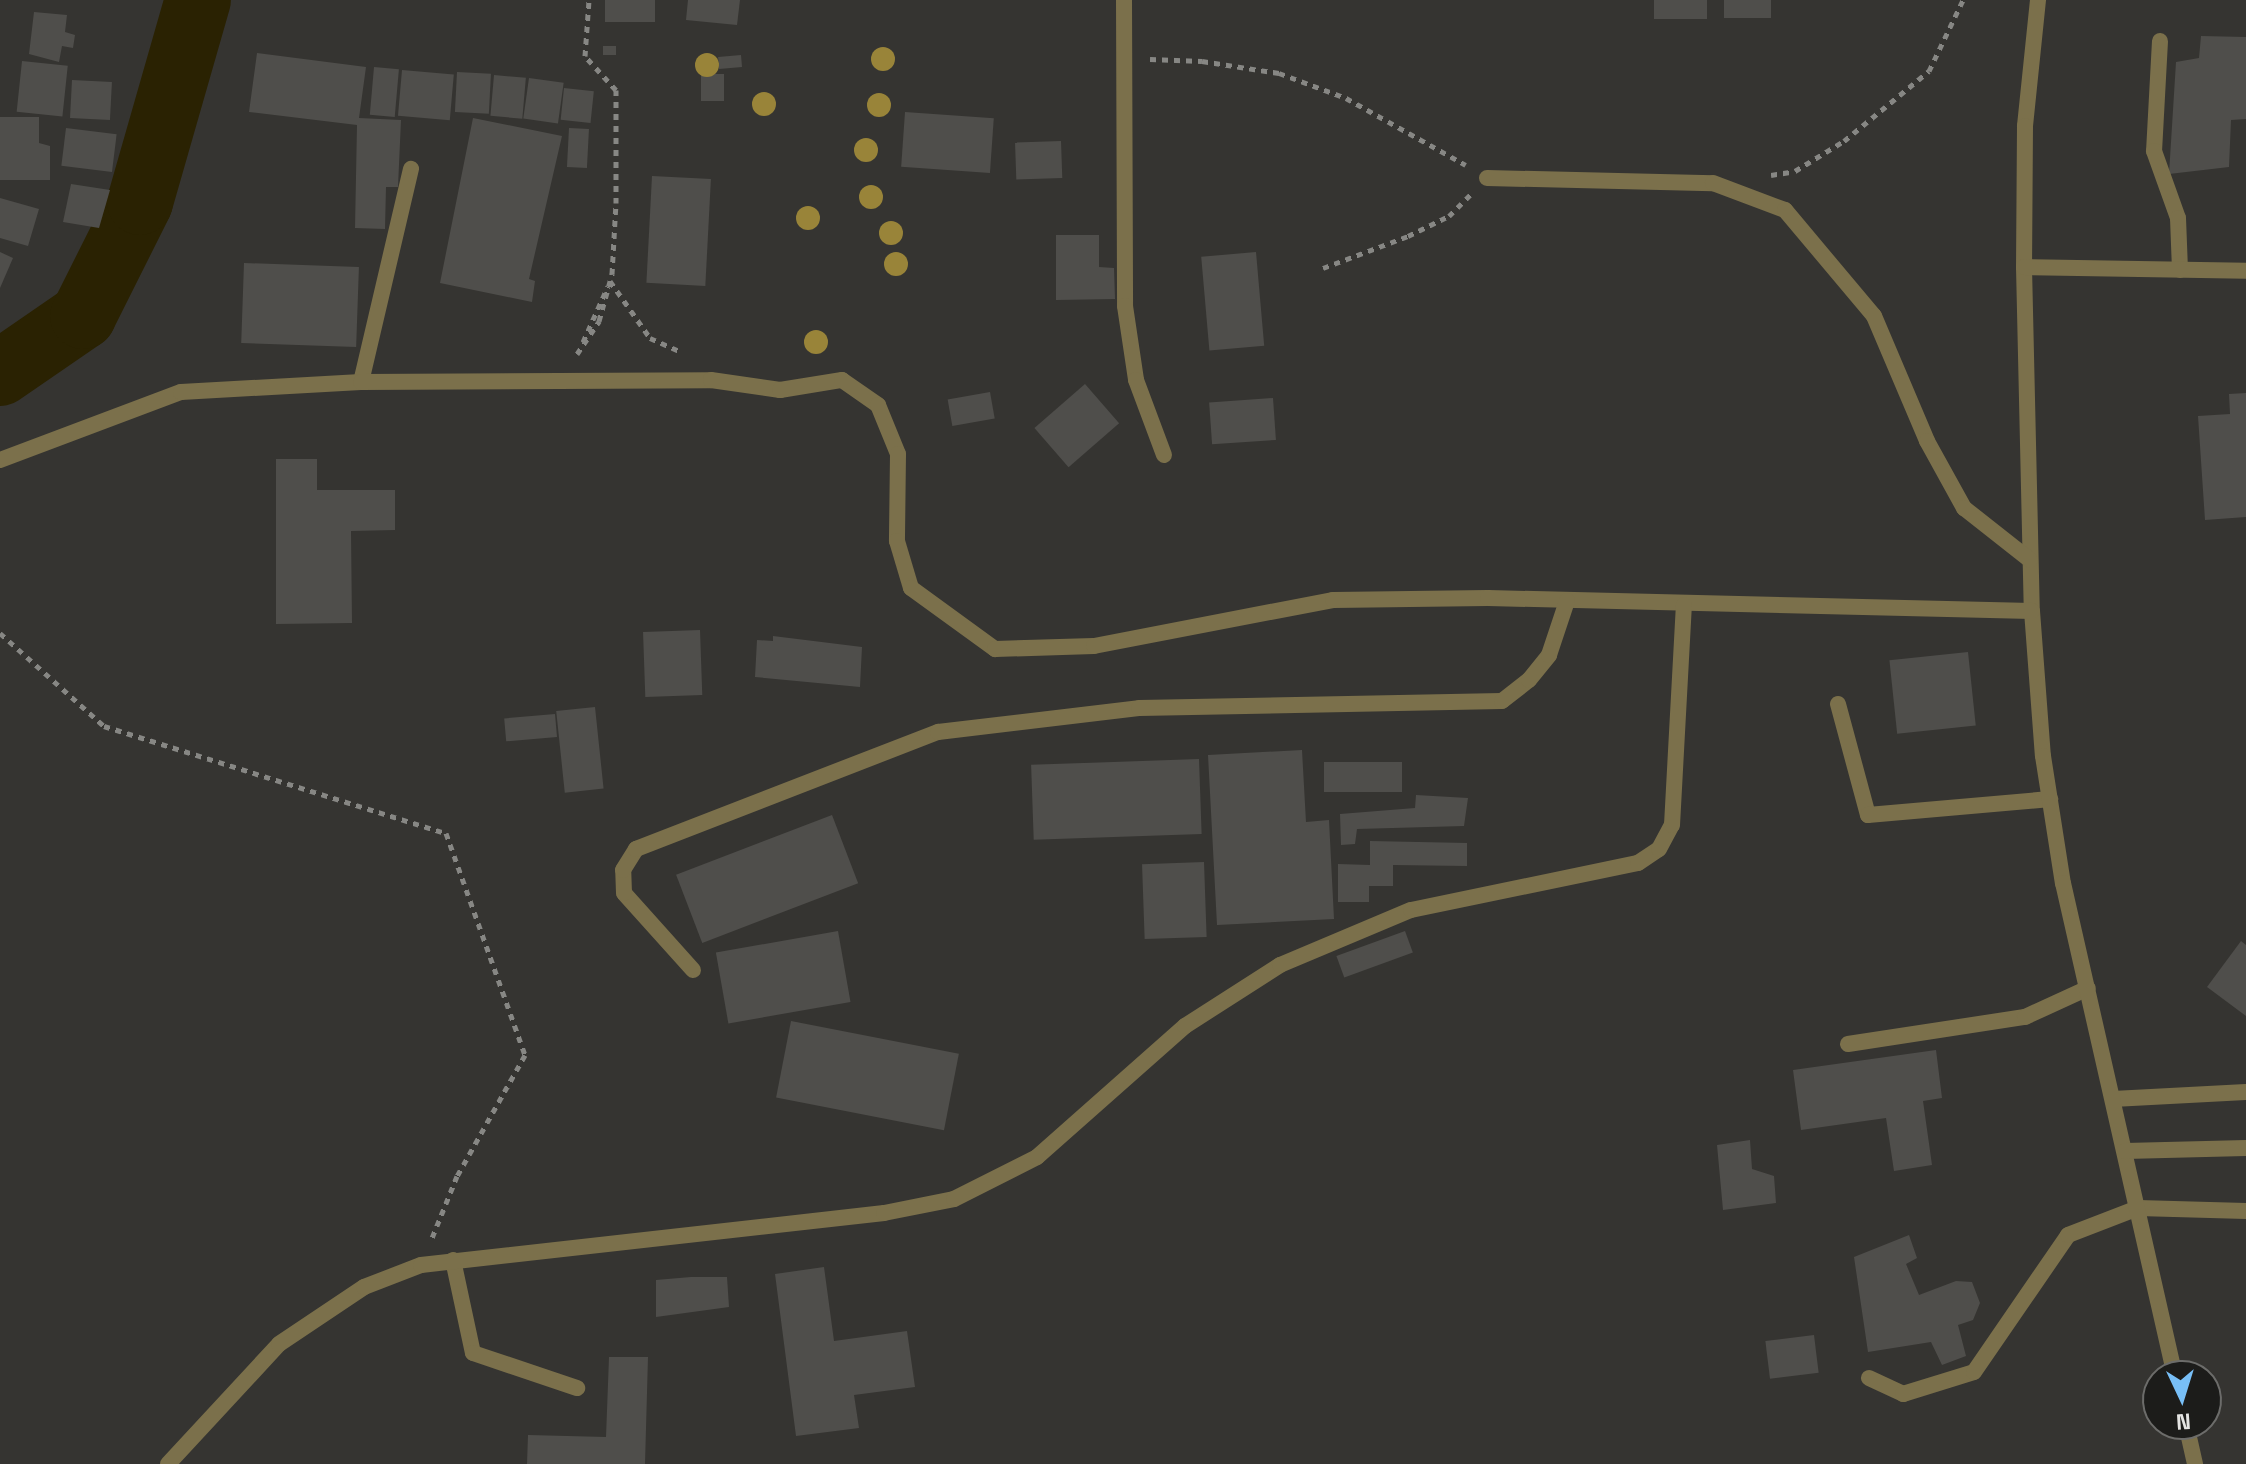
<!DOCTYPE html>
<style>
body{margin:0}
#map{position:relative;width:2246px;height:1464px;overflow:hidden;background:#353431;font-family:"Space Grotesk",sans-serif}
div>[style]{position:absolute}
.river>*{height:66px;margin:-33px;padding:0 33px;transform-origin:33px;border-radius:33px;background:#2a2202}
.building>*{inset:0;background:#4f4e4b;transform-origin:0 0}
.path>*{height:5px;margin-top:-2.5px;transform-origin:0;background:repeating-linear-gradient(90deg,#878784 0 6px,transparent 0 12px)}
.lane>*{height:16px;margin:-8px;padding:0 8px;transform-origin:8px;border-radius:8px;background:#7b704b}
.street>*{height:16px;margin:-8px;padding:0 8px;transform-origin:8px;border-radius:8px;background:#7b704b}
.trees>*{width:24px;height:24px;margin:-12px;border-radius:50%;background:#998439}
span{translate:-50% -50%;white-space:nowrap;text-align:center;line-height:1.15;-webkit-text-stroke:6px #1c1c1a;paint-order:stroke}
.north{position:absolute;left:2142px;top:1360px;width:80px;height:80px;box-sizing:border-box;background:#1c1c1a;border:2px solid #6c6c6a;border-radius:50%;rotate:176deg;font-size:22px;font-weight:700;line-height:32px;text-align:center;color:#e5e5e3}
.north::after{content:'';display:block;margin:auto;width:28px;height:36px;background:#78bff7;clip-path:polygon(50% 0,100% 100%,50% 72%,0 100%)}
</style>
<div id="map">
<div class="river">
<div style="left:0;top:373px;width:101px;rotate:-34.5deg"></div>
<div style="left:83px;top:316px;width:127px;rotate:-63.4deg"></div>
<div style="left:140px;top:202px;width:210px;rotate:-74deg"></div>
</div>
<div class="building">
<div style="left:605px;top:0;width:50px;height:22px"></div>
<div style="clip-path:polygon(688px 0,740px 0,737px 25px,686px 20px)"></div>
<div style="left:1654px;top:0;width:53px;height:19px"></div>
<div style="left:1724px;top:0;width:47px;height:18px"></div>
<div style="clip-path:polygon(34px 12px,67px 15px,65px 32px,75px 35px,73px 48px,62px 46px,59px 62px,29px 54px)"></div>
<div style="clip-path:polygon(2201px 36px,2246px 37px,2246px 119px,2231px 120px,2229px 167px,2169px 174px,2176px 62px,2199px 58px)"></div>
<div style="left:616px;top:46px;width:9px;height:13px;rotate:90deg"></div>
<div style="clip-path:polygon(257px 53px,366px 67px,359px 118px,401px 120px,398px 187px,386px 187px,385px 229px,355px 228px,357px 125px,249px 112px)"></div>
<div style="left:741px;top:55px;width:12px;height:23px;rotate:85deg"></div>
<div style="left:22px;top:61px;width:46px;height:51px;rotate:6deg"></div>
<div style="left:374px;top:67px;width:25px;height:48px;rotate:5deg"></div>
<div style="left:402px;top:70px;width:52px;height:46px;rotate:5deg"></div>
<div style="left:457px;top:72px;width:34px;height:40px;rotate:3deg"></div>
<div style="left:701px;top:74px;width:23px;height:27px"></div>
<div style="left:494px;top:75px;width:32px;height:41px;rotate:5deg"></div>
<div style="left:529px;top:78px;width:35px;height:41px;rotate:8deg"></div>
<div style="left:72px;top:80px;width:40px;height:38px;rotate:3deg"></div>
<div style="left:564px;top:88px;width:30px;height:32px;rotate:6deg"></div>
<div style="left:905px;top:112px;width:89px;height:55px;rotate:4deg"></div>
<div style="clip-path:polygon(0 117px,39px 117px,39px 143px,50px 146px,50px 180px,0 180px)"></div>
<div style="clip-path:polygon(473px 118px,562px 136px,529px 279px,535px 281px,532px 302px,440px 283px)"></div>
<div style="left:66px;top:128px;width:51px;height:38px;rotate:7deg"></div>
<div style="left:569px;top:128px;width:20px;height:39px;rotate:3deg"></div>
<div style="left:1061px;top:141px;width:37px;height:46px;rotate:88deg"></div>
<div style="left:652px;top:176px;width:59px;height:107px;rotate:3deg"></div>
<div style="clip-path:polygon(71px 184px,110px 190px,99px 228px,63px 222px)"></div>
<div style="clip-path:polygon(0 198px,39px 209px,28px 246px,0 238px)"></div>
<div style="clip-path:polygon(1056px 235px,1099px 235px,1099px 267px,1114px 268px,1115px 299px,1056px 300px)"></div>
<div style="clip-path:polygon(0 252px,13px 258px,0 288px)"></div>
<div style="left:1256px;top:252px;width:94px;height:55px;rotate:85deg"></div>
<div style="left:244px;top:263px;width:115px;height:80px;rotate:2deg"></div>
<div style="left:1085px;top:384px;width:52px;height:67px;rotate:49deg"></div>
<div style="left:990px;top:392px;width:27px;height:43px;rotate:80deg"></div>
<div style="clip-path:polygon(2246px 393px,2246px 517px,2205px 520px,2198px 416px,2230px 414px,2229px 394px)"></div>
<div style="left:1273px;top:398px;width:42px;height:64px;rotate:86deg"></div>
<div style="clip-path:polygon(276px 459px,317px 459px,317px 490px,395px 490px,395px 530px,351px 531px,352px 623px,276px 624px)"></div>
<div style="left:700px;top:630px;width:65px;height:57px;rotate:88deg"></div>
<div style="clip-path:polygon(773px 636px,862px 647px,860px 687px,755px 677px,757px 640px,773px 641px)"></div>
<div style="left:1968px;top:652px;width:74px;height:79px;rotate:84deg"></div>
<div style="left:595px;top:707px;width:82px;height:39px;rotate:84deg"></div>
<div style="left:555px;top:714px;width:23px;height:51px;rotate:85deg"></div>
<div style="clip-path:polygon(1302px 750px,1306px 822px,1329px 820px,1334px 919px,1217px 925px,1208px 755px)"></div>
<div style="left:1199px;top:759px;width:75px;height:168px;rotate:88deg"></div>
<div style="left:1402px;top:762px;width:30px;height:78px;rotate:90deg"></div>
<div style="clip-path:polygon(1416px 795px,1468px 798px,1464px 826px,1357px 829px,1355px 844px,1341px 845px,1340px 814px,1415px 808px)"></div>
<div style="left:832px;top:815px;width:73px;height:167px;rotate:69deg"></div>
<div style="clip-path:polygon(1370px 841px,1467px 843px,1467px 866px,1393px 865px,1393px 886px,1369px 886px,1369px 902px,1338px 902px,1338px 864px,1370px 865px)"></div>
<div style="left:1204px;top:862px;width:75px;height:62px;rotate:88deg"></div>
<div style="left:838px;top:931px;width:72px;height:124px;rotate:80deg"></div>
<div style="left:1405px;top:931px;width:23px;height:73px;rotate:70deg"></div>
<div style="clip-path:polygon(2241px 941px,2246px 945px,2246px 1016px,2207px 987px)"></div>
<div style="left:791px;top:1021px;width:171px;height:78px;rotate:11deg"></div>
<div style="clip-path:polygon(1936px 1050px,1942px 1098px,1923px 1101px,1932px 1165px,1894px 1171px,1886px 1118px,1801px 1130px,1793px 1070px)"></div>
<div style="clip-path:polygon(1750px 1140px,1752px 1169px,1774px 1176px,1776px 1203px,1723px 1210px,1717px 1145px)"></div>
<div style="clip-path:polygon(1909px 1235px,1917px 1258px,1906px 1264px,1919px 1295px,1956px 1281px,1972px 1282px,1980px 1303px,1973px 1320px,1958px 1325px,1966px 1356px,1942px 1365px,1931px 1342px,1868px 1352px,1854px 1257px)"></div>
<div style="clip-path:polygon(824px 1267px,834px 1341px,907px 1331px,915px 1387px,854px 1395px,859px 1428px,796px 1436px,775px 1274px)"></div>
<div style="clip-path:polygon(691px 1277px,727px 1277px,729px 1307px,656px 1317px,656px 1280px)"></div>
<div style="left:1814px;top:1335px;width:38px;height:49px;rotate:83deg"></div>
<div style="clip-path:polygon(609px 1357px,648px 1357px,645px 1464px,527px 1464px,528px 1435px,606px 1437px)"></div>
</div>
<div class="path">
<div style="left:1150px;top:59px;width:52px;rotate:2.2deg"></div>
<div style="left:1202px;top:61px;width:78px;rotate:8.9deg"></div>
<div style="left:1279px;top:73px;width:72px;rotate:20.5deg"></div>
<div style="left:1346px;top:98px;width:137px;rotate:29.2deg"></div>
<div style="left:1771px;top:175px;width:24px;rotate:-9deg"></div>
<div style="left:1795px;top:171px;width:57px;rotate:-31.5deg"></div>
<div style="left:1844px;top:141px;width:110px;rotate:-39.5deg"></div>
<div style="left:1929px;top:71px;width:79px;rotate:-64.4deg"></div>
<div style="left:1323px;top:268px;width:91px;rotate:-20.6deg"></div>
<div style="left:1408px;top:236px;width:46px;rotate:-26deg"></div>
<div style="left:1449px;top:216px;width:30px;rotate:-45deg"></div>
<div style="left:610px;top:281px;width:70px;rotate:54.9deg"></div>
<div style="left:650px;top:338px;width:32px;rotate:24deg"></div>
<div style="left:583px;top:342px;width:61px;rotate:-65.9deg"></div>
<div style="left:577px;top:354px;width:40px;rotate:-56deg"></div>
<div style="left:599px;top:321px;width:49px;rotate:-74.5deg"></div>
<div style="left:612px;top:274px;width:71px;rotate:-86.8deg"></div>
<div style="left:616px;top:203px;width:113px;rotate:-90deg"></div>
<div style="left:616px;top:90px;width:46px;rotate:-132.4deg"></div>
<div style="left:585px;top:56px;width:56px;rotate:-85.9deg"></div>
<div style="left:0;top:633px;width:140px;rotate:41.8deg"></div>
<div style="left:104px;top:726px;width:358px;rotate:17.4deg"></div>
<div style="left:446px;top:833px;width:236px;rotate:70.4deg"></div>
<div style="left:525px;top:1055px;width:139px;rotate:119.3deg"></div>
<div style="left:457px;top:1176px;width:67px;rotate:112deg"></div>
</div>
<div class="lane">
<div style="left:2160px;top:41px;width:110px;rotate:93.1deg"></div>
<div style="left:2154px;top:151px;width:71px;rotate:70.3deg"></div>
<div style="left:2178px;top:218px;width:52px;rotate:87.8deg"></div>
<div style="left:361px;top:382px;width:219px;rotate:-76.8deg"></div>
<div style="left:1838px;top:704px;width:115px;rotate:74.9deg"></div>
<div style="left:1868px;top:815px;width:183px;rotate:-5deg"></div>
<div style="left:1848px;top:1044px;width:179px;rotate:-8.7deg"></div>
<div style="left:2025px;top:1017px;width:69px;rotate:-24.7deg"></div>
<div style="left:2113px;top:1099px;width:133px;rotate:-3deg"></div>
<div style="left:453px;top:1260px;width:95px;rotate:77.9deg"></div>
<div style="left:473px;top:1353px;width:110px;rotate:18.6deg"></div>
<div style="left:1869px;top:1378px;width:38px;rotate:25deg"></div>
<div style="left:1903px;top:1394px;width:74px;rotate:-17.2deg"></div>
<div style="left:1974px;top:1372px;width:166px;rotate:-55.5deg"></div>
<div style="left:2068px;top:1235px;width:75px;rotate:-21.1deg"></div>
<div style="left:2138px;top:1208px;width:108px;rotate:1.6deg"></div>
</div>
<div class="street">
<div style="left:1124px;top:0;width:306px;rotate:89.8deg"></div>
<div style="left:1125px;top:306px;width:75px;rotate:81.5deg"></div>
<div style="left:1136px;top:380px;width:80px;rotate:69.5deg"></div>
<div style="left:2038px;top:0;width:127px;rotate:95.9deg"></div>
<div style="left:2025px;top:126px;width:141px;rotate:90.4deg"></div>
<div style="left:2024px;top:267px;width:344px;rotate:88.7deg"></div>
<div style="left:2032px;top:611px;width:145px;rotate:85.7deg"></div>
<div style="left:2043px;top:756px;width:129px;rotate:81.1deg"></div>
<div style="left:2063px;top:883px;width:506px;rotate:77.2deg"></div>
<div style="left:1487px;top:178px;width:226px;rotate:1.3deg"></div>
<div style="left:1713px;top:183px;width:77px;rotate:20.6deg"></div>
<div style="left:1785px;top:210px;width:138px;rotate:50deg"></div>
<div style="left:1874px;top:316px;width:136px;rotate:67deg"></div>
<div style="left:1927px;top:441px;width:77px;rotate:61.1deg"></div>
<div style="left:1964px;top:508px;width:84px;rotate:38.2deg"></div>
<div style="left:2024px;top:267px;width:222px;rotate:1deg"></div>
<div style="left:0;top:460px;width:193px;rotate:-20.6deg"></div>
<div style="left:181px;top:392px;width:180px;rotate:-3.2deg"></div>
<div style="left:361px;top:382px;width:350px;rotate:-0.3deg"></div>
<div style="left:711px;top:380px;width:70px;rotate:8.2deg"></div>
<div style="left:780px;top:390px;width:63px;rotate:-9.2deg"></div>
<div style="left:842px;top:380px;width:44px;rotate:34.8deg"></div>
<div style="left:878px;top:405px;width:53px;rotate:67.8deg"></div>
<div style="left:898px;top:454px;width:87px;rotate:90.7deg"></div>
<div style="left:897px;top:541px;width:49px;rotate:73.4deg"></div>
<div style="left:911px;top:588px;width:104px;rotate:36deg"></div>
<div style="left:995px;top:649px;width:99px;rotate:-1.7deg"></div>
<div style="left:1094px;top:646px;width:243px;rotate:-10.9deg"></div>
<div style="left:1333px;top:600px;width:155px;rotate:-0.7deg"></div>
<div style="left:1488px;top:598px;width:544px;rotate:1.37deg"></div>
<div style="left:693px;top:970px;width:103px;rotate:-131.9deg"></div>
<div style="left:624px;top:893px;width:23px;rotate:-92deg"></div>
<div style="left:623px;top:870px;width:25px;rotate:-58deg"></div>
<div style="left:636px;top:849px;width:324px;rotate:-21.2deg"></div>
<div style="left:938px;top:732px;width:202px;rotate:-6.8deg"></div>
<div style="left:1139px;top:708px;width:363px;rotate:-1.1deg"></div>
<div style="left:1502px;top:701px;width:34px;rotate:-38deg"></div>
<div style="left:1529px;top:680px;width:32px;rotate:-51deg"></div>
<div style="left:1549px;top:655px;width:57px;rotate:-71.6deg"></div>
<div style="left:2125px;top:1151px;width:121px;rotate:-1.4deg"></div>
<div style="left:2186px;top:1424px;width:41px;rotate:77.3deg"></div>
<div style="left:168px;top:1464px;width:163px;rotate:-47.2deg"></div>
<div style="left:279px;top:1344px;width:102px;rotate:-33.8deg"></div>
<div style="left:364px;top:1287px;width:61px;rotate:-21.1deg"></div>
<div style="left:421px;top:1265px;width:466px;rotate:-6.4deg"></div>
<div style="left:884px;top:1213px;width:71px;rotate:-11.3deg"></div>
<div style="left:954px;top:1199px;width:93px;rotate:-26.8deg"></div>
<div style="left:1037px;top:1157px;width:198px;rotate:-41.5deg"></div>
<div style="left:1185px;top:1026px;width:113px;rotate:-32.7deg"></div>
<div style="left:1280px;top:965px;width:142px;rotate:-22.8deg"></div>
<div style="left:1411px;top:910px;width:232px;rotate:-11.7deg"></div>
<div style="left:1638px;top:863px;width:25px;rotate:-34deg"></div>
<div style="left:1659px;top:849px;width:27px;rotate:-62deg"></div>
<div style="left:1672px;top:825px;width:220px;rotate:-86.9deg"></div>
</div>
<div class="trees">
<div style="left:883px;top:59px"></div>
<div style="left:707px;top:65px"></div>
<div style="left:764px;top:104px"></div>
<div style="left:879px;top:105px"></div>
<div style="left:866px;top:150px"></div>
<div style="left:871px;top:197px"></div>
<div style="left:808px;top:218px"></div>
<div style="left:891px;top:233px"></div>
<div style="left:896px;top:264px"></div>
<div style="left:816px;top:342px"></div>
</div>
<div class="north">N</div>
</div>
